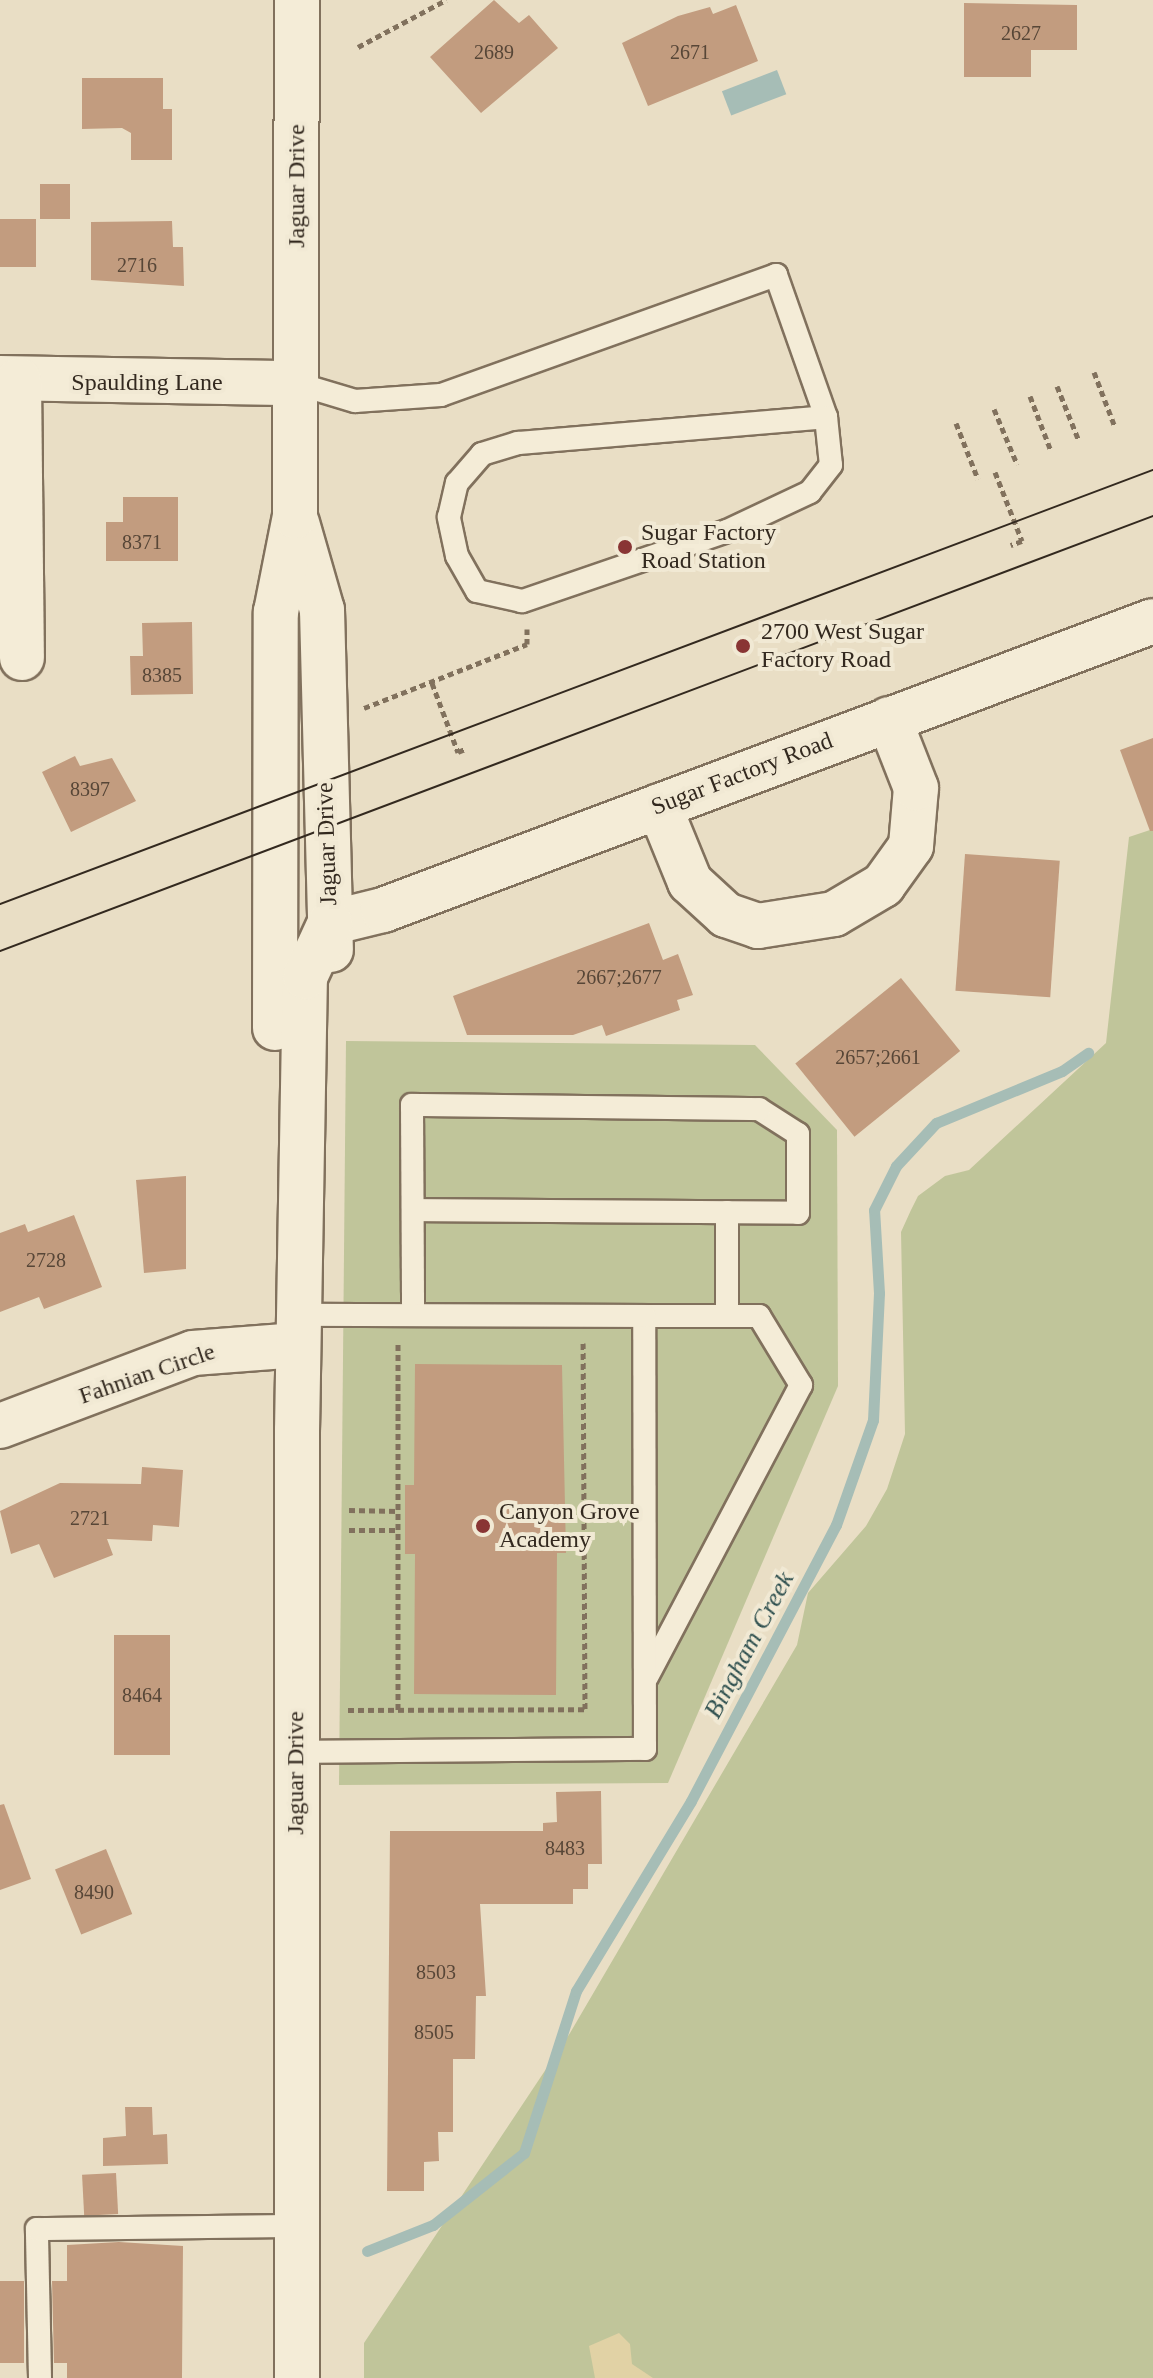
<!DOCTYPE html>
<style>
body{margin:0}
#map{position:relative;width:1153px;height:2378px;overflow:hidden;background:#e9dec5;font-family:"Times New Roman",serif}
div>[style]{position:absolute}
.green>*{inset:0;background:#c0c59a}
.sand>*{inset:0;background:#e1d2a5}
.water>*{inset:0;background:#a6bdb6;transform-origin:0 0}
.stream>*{height:11px;margin:-5.5px;padding:0 5.5px;transform-origin:5.5px;border-radius:5.5px;background:#a6bdb6}
.building>*{inset:0;background:#c29c7f;transform-origin:0 0}
.path>*{height:5px;margin-top:-2.5px;transform-origin:0;background:repeating-linear-gradient(90deg,#81715d 0 6px,transparent 0 10px)}
.roads{filter:drop-shadow(2px 0 #81715d) drop-shadow(-2px 0 #81715d) drop-shadow(0 2px #81715d) drop-shadow(0 -2px #81715d)}
.lane>*{height:22px;margin:-11px;padding:0 11px;transform-origin:11px;border-radius:11px;background:#f4ecd7}
.street>*{height:44px;margin:-22px;padding:0 22px;transform-origin:22px;border-radius:22px;background:#f4ecd7}
.secondary>*{height:44px;margin:-22px;padding:0 22px;transform-origin:22px;border-radius:22px;background:#f4ecd7}
.tram>*{height:2px;margin:-1px;padding:0 1px;transform-origin:1px;border-radius:1px;background:#33291f}
.dots>*{width:22px;height:22px;translate:-50% -50%;box-sizing:border-box;border:4px solid #f1e9d4;border-radius:50%}
span{translate:-50% -50%;white-space:nowrap;text-align:center;line-height:1.15;-webkit-text-stroke:8px #f1e9d4;paint-order:stroke}
.number-label{font-size:20px;color:#574637}
.number-label span{-webkit-text-stroke-width:0}
.street-label{font-size:24px;color:#33291f}
.poi-label{font-size:24px;color:#33291f}
.left{translate:0 -50%;text-align:left}
.water-label{font-size:26px;color:#305150;font-style:italic}
</style>
<div id="map">
<div class="green">
<div style="clip-path:polygon(1153px 829px,1153px 2378px,364px 2378px,364px 2343px,570px 2033px,797px 1645px,808px 1593px,866px 1526px,887px 1489px,905px 1434px,901px 1232px,911px 1210px,918px 1196px,945px 1176px,969px 1170px,1106px 1043px,1129px 837px)"></div>
<div style="clip-path:polygon(346px 1041px,755px 1045px,837px 1130px,838px 1386px,668px 1783px,339px 1785px)"></div>
</div>
<div class="sand">
<div style="clip-path:polygon(619px 2333px,630px 2344px,632px 2364px,653px 2378px,595px 2378px,589px 2346px)"></div>
</div>
<div class="water">
<div style="left:777px;top:70px;width:26px;height:59px;rotate:69deg"></div>
</div>
<div class="stream">
<div style="left:367px;top:2251px;width:71px;rotate:-21.5deg"></div>
<div style="left:433px;top:2225px;width:116px;rotate:-38.4deg"></div>
<div style="left:524px;top:2153px;width:170px;rotate:-72.2deg"></div>
<div style="left:576px;top:1991px;width:222px;rotate:-58.8deg"></div>
<div style="left:691px;top:1801px;width:312px;rotate:-62.3deg"></div>
<div style="left:836px;top:1525px;width:111px;rotate:-70.6deg"></div>
<div style="left:873px;top:1420px;width:127px;rotate:-87.3deg"></div>
<div style="left:879px;top:1293px;width:83px;rotate:-93.4deg"></div>
<div style="left:874px;top:1210px;width:49px;rotate:-63.4deg"></div>
<div style="left:896px;top:1166px;width:59px;rotate:-47.1deg"></div>
<div style="left:936px;top:1123px;width:136px;rotate:-22.4deg"></div>
<div style="left:1062px;top:1071px;width:32px;rotate:-35deg"></div>
</div>
<div class="building">
<div style="clip-path:polygon(494px 0,519px 23px,529px 15px,558px 48px,481px 113px,430px 57px)"></div>
<div style="clip-path:polygon(964px 3px,1077px 5px,1077px 50px,1031px 50px,1031px 77px,964px 77px)"></div>
<div style="clip-path:polygon(736px 5px,758px 61px,648px 106px,622px 43px,678px 16px,710px 7px,713px 14px)"></div>
<div style="clip-path:polygon(82px 78px,163px 78px,163px 109px,172px 109px,172px 160px,131px 160px,131px 133px,122px 128px,82px 129px)"></div>
<div style="left:40px;top:184px;width:30px;height:35px"></div>
<div style="left:0;top:219px;width:36px;height:48px"></div>
<div style="clip-path:polygon(172px 221px,173px 247px,183px 247px,184px 286px,91px 280px,91px 222px)"></div>
<div style="clip-path:polygon(123px 497px,178px 497px,178px 561px,106px 561px,106px 522px,123px 522px)"></div>
<div style="clip-path:polygon(192px 622px,193px 694px,131px 695px,130px 656px,143px 656px,142px 623px)"></div>
<div style="clip-path:polygon(1153px 738px,1153px 831px,1150px 831px,1120px 750px)"></div>
<div style="clip-path:polygon(75px 756px,80px 766px,112px 758px,136px 801px,71px 832px,42px 772px)"></div>
<div style="left:965px;top:854px;width:95px;height:137px;rotate:4deg"></div>
<div style="clip-path:polygon(649px 923px,663px 960px,678px 954px,693px 995px,677px 1000px,680px 1010px,606px 1036px,602px 1025px,573px 1035px,467px 1035px,453px 996px)"></div>
<div style="left:901px;top:978px;width:94px;height:136px;rotate:51deg"></div>
<div style="clip-path:polygon(186px 1176px,186px 1269px,144px 1273px,136px 1180px)"></div>
<div style="clip-path:polygon(74px 1215px,102px 1287px,44px 1309px,39px 1297px,0 1312px,0 1233px,25px 1224px,28px 1232px)"></div>
<div style="clip-path:polygon(415px 1364px,562px 1365px,566px 1553px,557px 1553px,556px 1695px,414px 1694px,415px 1554px,405px 1554px,405px 1485px,414px 1485px)"></div>
<div style="clip-path:polygon(142px 1467px,183px 1470px,179px 1527px,153px 1525px,152px 1541px,107px 1539px,113px 1555px,54px 1578px,39px 1544px,11px 1554px,0 1511px,60px 1483px,141px 1484px)"></div>
<div style="left:114px;top:1635px;width:56px;height:120px"></div>
<div style="clip-path:polygon(601px 1791px,602px 1864px,588px 1864px,588px 1889px,573px 1889px,573px 1904px,480px 1904px,486px 1996px,476px 1996px,475px 2059px,453px 2059px,453px 2132px,438px 2132px,439px 2161px,424px 2162px,424px 2191px,387px 2191px,390px 1831px,543px 1831px,543px 1823px,557px 1822px,556px 1792px)"></div>
<div style="clip-path:polygon(4px 1804px,31px 1879px,0 1890px,0 1805px)"></div>
<div style="left:106px;top:1849px;width:70px;height:55px;rotate:68deg"></div>
<div style="clip-path:polygon(125px 2107px,152px 2107px,153px 2135px,167px 2134px,168px 2164px,103px 2166px,103px 2138px,126px 2136px)"></div>
<div style="left:116px;top:2173px;width:41px;height:34px;rotate:87deg"></div>
<div style="clip-path:polygon(119px 2242px,183px 2246px,182px 2378px,67px 2378px,67px 2363px,54px 2363px,52px 2281px,67px 2281px,67px 2245px)"></div>
<div style="left:0;top:2281px;width:24px;height:82px"></div>
</div>
<div class="path">
<div style="left:358px;top:47px;width:100px;rotate:-28.1deg"></div>
<div style="left:1094px;top:372px;width:59px;rotate:69.1deg"></div>
<div style="left:1057px;top:386px;width:59px;rotate:68.2deg"></div>
<div style="left:1030px;top:396px;width:59px;rotate:69.1deg"></div>
<div style="left:994px;top:409px;width:60px;rotate:67.3deg"></div>
<div style="left:956px;top:423px;width:60px;rotate:68.6deg"></div>
<div style="left:995px;top:472px;width:74px;rotate:68.6deg"></div>
<div style="left:1022px;top:541px;width:12px;rotate:160deg"></div>
<div style="left:432px;top:683px;width:74px;rotate:69.4deg"></div>
<div style="left:458px;top:752px;width:8px;rotate:-23deg"></div>
<div style="left:364px;top:708px;width:175px;rotate:-21.4deg"></div>
<div style="left:527px;top:644px;width:15px;rotate:-90deg"></div>
<div style="left:398px;top:1344px;width:366px;rotate:90deg"></div>
<div style="left:349px;top:1510px;width:49px;rotate:1.2deg"></div>
<div style="left:349px;top:1530px;width:49px"></div>
<div style="left:348px;top:1710px;width:237px;rotate:-0.2deg"></div>
<div style="left:585px;top:1709px;width:366px;rotate:-90.3deg"></div>
</div>
<div class="roads">
<div class="lane">
<div style="left:295px;top:383px;width:63px;rotate:16.7deg"></div>
<div style="left:355px;top:401px;width:86px;rotate:-4deg"></div>
<div style="left:441px;top:395px;width:356px;rotate:-19.7deg"></div>
<div style="left:776px;top:275px;width:151px;rotate:70.6deg"></div>
<div style="left:826px;top:417px;width:48px;rotate:84.1deg"></div>
<div style="left:831px;top:465px;width:34px;rotate:128deg"></div>
<div style="left:810px;top:492px;width:92px;rotate:154.8deg"></div>
<div style="left:727px;top:531px;width:217px;rotate:161.1deg"></div>
<div style="left:522px;top:601px;width:46px;rotate:-167.5deg"></div>
<div style="left:477px;top:591px;width:40px;rotate:-119.7deg"></div>
<div style="left:457px;top:556px;width:40px;rotate:-102deg"></div>
<div style="left:449px;top:517px;width:35px;rotate:-77deg"></div>
<div style="left:457px;top:483px;width:38px;rotate:-49deg"></div>
<div style="left:482px;top:454px;width:38px;rotate:-17deg"></div>
<div style="left:518px;top:443px;width:309px;rotate:-4.8deg"></div>
<div style="left:413px;top:1210px;width:385px;rotate:0.4deg"></div>
<div style="left:798px;top:1213px;width:79px;rotate:-90deg"></div>
<div style="left:798px;top:1134px;width:46px;rotate:-147.3deg"></div>
<div style="left:759px;top:1109px;width:347px;rotate:-179.3deg"></div>
<div style="left:412px;top:1105px;width:210px;rotate:89.7deg"></div>
<div style="left:727px;top:1212px;width:104px;rotate:90deg"></div>
<div style="left:644px;top:1316px;width:115px"></div>
<div style="left:759px;top:1316px;width:81px;rotate:58.7deg"></div>
<div style="left:801px;top:1385px;width:330px;rotate:117.8deg"></div>
<div style="left:296px;top:1752px;width:349px;rotate:-0.5deg"></div>
<div style="left:645px;top:1749px;width:433px;rotate:-90.1deg"></div>
<div style="left:644px;top:1316px;width:345px;rotate:-179.8deg"></div>
<div style="left:40px;top:2378px;width:149px;rotate:-91.2deg"></div>
<div style="left:37px;top:2229px;width:261px;rotate:-0.7deg"></div>
</div>
<div class="street">
<div style="left:0;top:378px;width:295px;rotate:1deg"></div>
<div style="left:19px;top:380px;width:278px;rotate:89.4deg"></div>
<div style="left:659px;top:806px;width:82px;rotate:67.8deg"></div>
<div style="left:690px;top:882px;width:49px;rotate:42.5deg"></div>
<div style="left:726px;top:915px;width:34px;rotate:19deg"></div>
<div style="left:758px;top:926px;width:77px;rotate:-9deg"></div>
<div style="left:834px;top:914px;width:57px;rotate:-30.6deg"></div>
<div style="left:883px;top:885px;width:48px;rotate:-54.3deg"></div>
<div style="left:911px;top:846px;width:58px;rotate:-85.1deg"></div>
<div style="left:916px;top:788px;width:74px;rotate:-111.4deg"></div>
<div style="left:0;top:1426px;width:206px;rotate:-20.7deg"></div>
<div style="left:193px;top:1353px;width:105px;rotate:-4.4deg"></div>
</div>
<div class="secondary">
<div style="left:297px;top:523px;width:91px;rotate:74deg"></div>
<div style="left:322px;top:610px;width:340px;rotate:88.5deg"></div>
<div style="left:330px;top:923px;width:55px;rotate:-13.8deg"></div>
<div style="left:383px;top:910px;width:822px;rotate:-20.57deg"></div>
<div style="left:275px;top:1028px;width:416px;rotate:-89.9deg"></div>
<div style="left:276px;top:612px;width:98px;rotate:-78.8deg"></div>
<div style="left:295px;top:516px;width:516px;rotate:-89.78deg"></div>
<div style="left:297px;top:2378px;width:947px;rotate:-90deg"></div>
<div style="left:297px;top:1431px;width:454px;rotate:-89deg"></div>
<div style="left:305px;top:977px;width:60px;rotate:-65.2deg"></div>
</div>
</div>
<div class="tram">
<div style="left:0;top:904px;width:1232px;rotate:-20.63deg"></div>
<div style="left:0;top:951px;width:1232px;rotate:-20.67deg"></div>
</div>
<div class="dots">
<div style="left:625px;top:547px;background:#893534"></div>
<div style="left:743px;top:646px;background:#893534"></div>
<div style="left:483px;top:1526px;background:#893534"></div>
</div>
<div class="number-label">
<span style="left:1021px;top:33px">2627</span>
<span style="left:494px;top:52px">2689</span>
<span style="left:690px;top:52px">2671</span>
<span style="left:137px;top:265px">2716</span>
<span style="left:142px;top:542px">8371</span>
<span style="left:162px;top:675px">8385</span>
<span style="left:90px;top:789px">8397</span>
<span style="left:619px;top:977px">2667;2677</span>
<span style="left:878px;top:1057px">2657;2661</span>
<span style="left:46px;top:1260px">2728</span>
<span style="left:90px;top:1518px">2721</span>
<span style="left:142px;top:1695px">8464</span>
<span style="left:565px;top:1848px">8483</span>
<span style="left:94px;top:1892px">8490</span>
<span style="left:436px;top:1972px">8503</span>
<span style="left:434px;top:2032px">8505</span>
</div>
<div class="street-label">
<span style="left:297px;top:186px;rotate:-90deg">Jaguar Drive</span>
<span style="left:147px;top:383px">Spaulding Lane</span>
<span style="left:742px;top:774px;rotate:-21deg">Sugar Factory Road</span>
<span style="left:327px;top:844px;rotate:-92deg">Jaguar Drive</span>
<span style="left:147px;top:1374px;rotate:-19deg">Fahnian Circle</span>
<span style="left:296px;top:1773px;rotate:-90deg">Jaguar Drive</span>
</div>
<div class="poi-label">
<span class="left" style="left:641px;top:547px">Sugar Factory<br>Road Station</span>
<span class="left" style="left:761px;top:646px">2700 West Sugar<br>Factory Road</span>
<span class="left" style="left:499px;top:1526px">Canyon Grove<br>Academy</span>
</div>
<div class="water-label">
<span style="left:749px;top:1645px;rotate:-62deg">Bingham Creek</span>
</div>
</div>
